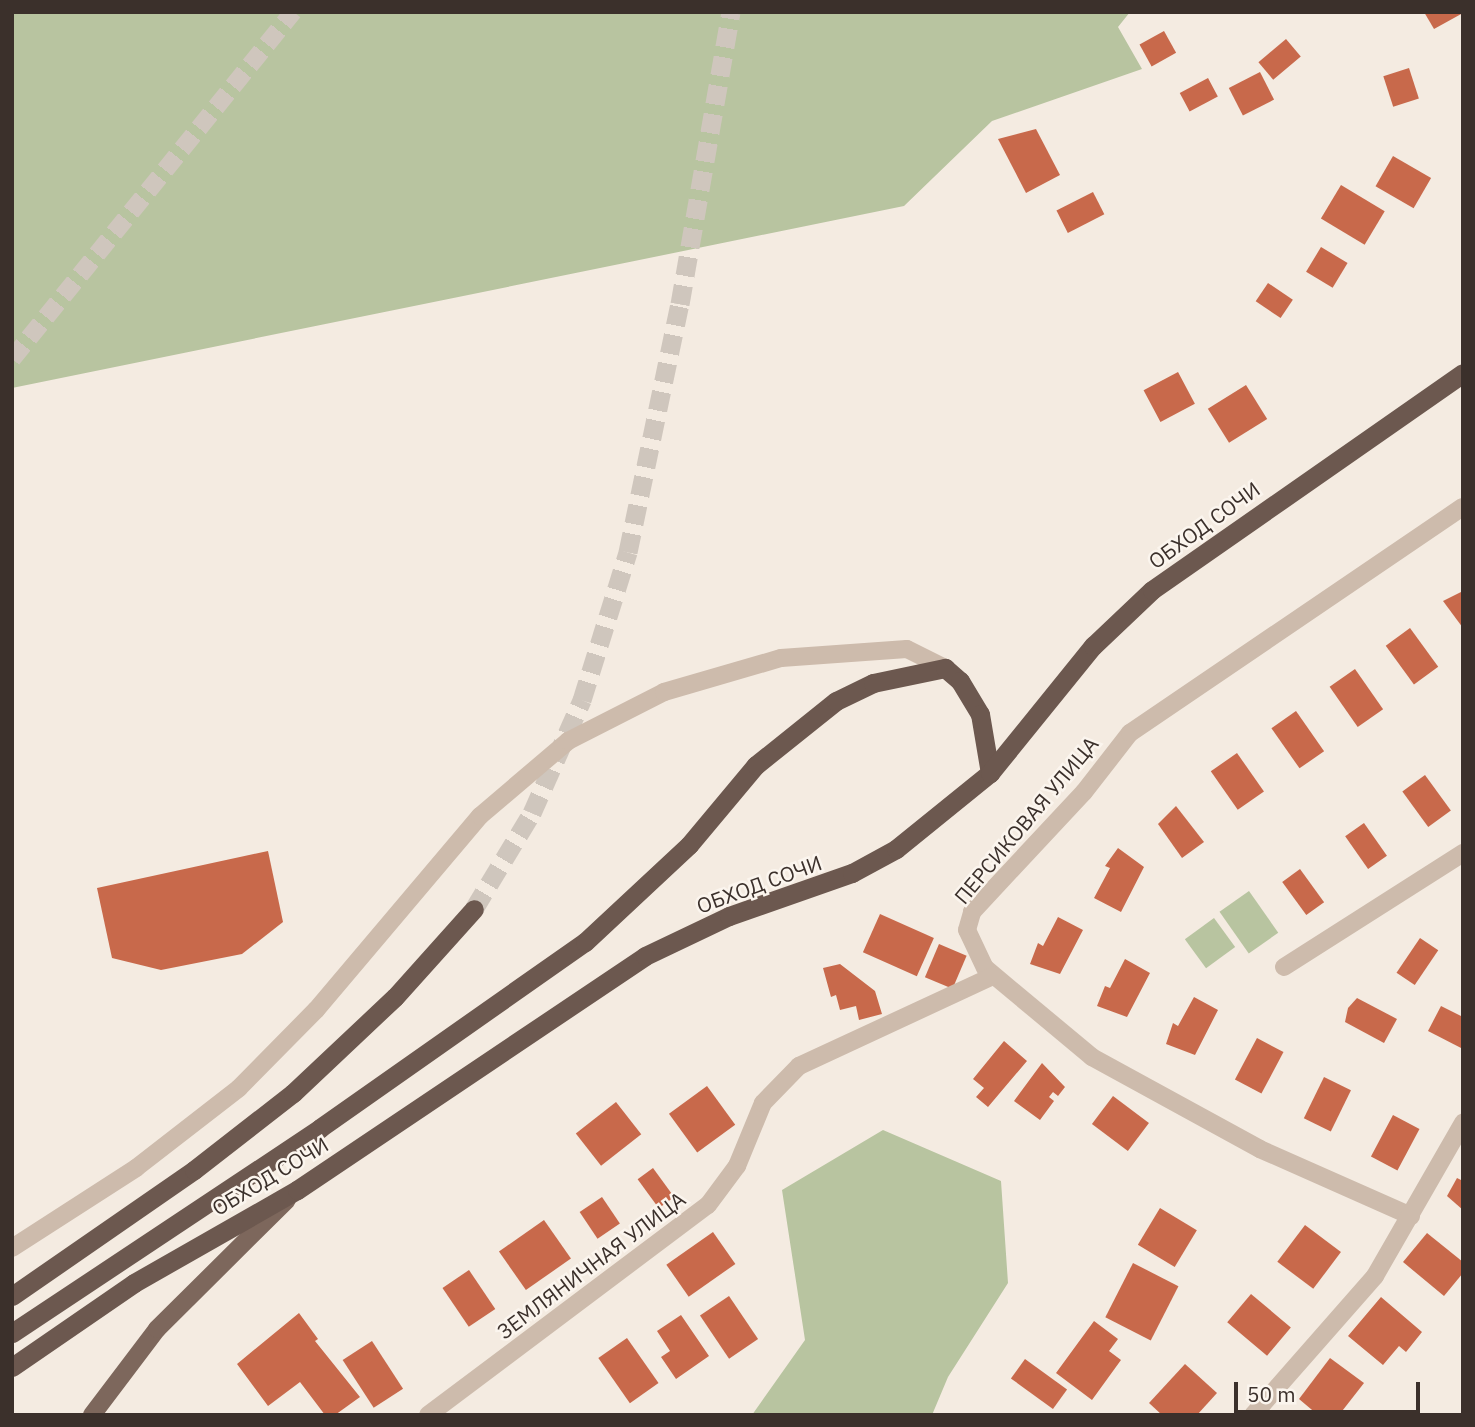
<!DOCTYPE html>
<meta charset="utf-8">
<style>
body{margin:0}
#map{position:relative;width:1475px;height:1427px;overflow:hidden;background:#f4ebe1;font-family:"IBM Plex Sans",sans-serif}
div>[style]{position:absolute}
.green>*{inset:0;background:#b8c4a0;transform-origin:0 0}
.building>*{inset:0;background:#c8694b;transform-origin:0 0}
.primary-tunnel>*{height:18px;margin-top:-9px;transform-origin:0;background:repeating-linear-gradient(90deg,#cfc6bd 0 18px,transparent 0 27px)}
.trunk-tunnel>*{height:19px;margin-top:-9.5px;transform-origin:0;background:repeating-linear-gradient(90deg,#cfc6bd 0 19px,transparent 0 29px)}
.minor>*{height:18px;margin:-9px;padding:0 9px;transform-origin:9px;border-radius:9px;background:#cdbbac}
.tertiary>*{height:18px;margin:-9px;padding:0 9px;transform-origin:9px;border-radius:9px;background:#cdbbac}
.primary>*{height:18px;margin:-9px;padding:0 9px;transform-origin:9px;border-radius:9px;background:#7d675c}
.trunk>*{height:19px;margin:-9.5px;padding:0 9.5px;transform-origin:9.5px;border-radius:9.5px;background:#6c584f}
span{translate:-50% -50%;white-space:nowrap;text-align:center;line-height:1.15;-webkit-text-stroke:5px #fbf5ee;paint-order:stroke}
.street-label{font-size:21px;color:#3b302b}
.frame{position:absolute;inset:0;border:14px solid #3b302b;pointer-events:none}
.scale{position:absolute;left:1234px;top:1382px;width:186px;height:32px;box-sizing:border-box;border:4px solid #3b302b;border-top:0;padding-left:9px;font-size:21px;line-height:24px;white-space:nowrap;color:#3b302b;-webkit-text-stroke:5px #fbf5ee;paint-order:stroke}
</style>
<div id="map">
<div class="green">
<div style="clip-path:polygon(12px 12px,1130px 12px,1118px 27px,1142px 69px,992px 121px,904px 206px,12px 388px)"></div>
<div style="left:1249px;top:891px;width:51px;height:36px;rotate:55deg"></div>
<div style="left:1214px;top:918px;width:36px;height:36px;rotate:54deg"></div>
<div style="clip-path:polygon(883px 1130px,1001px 1181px,1008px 1283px,948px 1377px,932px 1415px,752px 1415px,805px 1340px,782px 1190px)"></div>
</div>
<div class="building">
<div style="clip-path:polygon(1424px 12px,1463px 12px,1463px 13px,1434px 29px)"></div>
<div style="left:1164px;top:31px;width:25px;height:28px;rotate:61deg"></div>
<div style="left:1286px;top:39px;width:23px;height:36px;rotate:50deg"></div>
<div style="left:1409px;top:68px;width:32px;height:27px;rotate:72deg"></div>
<div style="left:1260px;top:72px;width:31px;height:35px;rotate:63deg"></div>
<div style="left:1208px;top:78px;width:21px;height:32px;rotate:62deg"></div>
<div style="clip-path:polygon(1036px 129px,1060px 175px,1026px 193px,998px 139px)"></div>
<div style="left:1393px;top:156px;width:44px;height:35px;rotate:30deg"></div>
<div style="left:1341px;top:185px;width:51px;height:39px;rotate:31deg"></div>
<div style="left:1093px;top:192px;width:25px;height:41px;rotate:63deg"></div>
<div style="left:1321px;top:247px;width:31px;height:29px;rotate:31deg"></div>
<div style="left:1268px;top:283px;width:30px;height:22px;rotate:34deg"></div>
<div style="left:1178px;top:372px;width:36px;height:39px;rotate:62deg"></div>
<div style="left:1246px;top:385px;width:40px;height:45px;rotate:58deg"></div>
<div style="clip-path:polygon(1463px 591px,1463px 628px,1443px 601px)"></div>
<div style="left:1410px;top:628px;width:48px;height:30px;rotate:54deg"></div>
<div style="left:1355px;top:669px;width:49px;height:31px;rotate:55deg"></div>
<div style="left:1296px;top:711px;width:49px;height:30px;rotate:55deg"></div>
<div style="left:1237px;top:753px;width:47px;height:32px;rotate:55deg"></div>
<div style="left:1425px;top:775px;width:44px;height:28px;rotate:54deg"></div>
<div style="clip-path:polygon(1176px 806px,1204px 842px,1182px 858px,1158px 824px)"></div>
<div style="left:1364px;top:823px;width:40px;height:23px;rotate:55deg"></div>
<div style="clip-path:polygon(1118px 848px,1144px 867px,1121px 912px,1094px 898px,1110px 868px,1105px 866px)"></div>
<div style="clip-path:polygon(268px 851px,283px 922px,242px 954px,161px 970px,112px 958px,97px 888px)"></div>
<div style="left:1300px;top:869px;width:41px;height:22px;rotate:54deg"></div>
<div style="left:880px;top:914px;width:59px;height:42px;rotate:24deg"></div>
<div style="clip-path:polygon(1058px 917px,1083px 930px,1060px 974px,1030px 964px,1038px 943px,1043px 946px)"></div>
<div style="left:1420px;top:938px;width:22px;height:42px;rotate:34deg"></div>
<div style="left:939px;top:944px;width:30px;height:36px;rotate:23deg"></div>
<div style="clip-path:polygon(1125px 959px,1150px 973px,1127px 1017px,1097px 1006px,1105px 986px,1110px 988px)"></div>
<div style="clip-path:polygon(840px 964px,875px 991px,882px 1014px,859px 1020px,856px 1006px,840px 1010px,836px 995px,831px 997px,823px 968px)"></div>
<div style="clip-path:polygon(1194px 997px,1218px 1010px,1195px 1055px,1166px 1044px,1173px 1023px,1178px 1026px)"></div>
<div style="clip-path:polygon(1357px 998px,1397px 1019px,1384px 1043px,1345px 1022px,1348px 1008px)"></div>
<div style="clip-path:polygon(1441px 1006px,1463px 1017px,1463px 1049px,1428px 1031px)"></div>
<div style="left:1257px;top:1038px;width:30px;height:47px;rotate:28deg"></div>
<div style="clip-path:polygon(1004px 1041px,1027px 1061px,988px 1107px,976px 1097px,984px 1088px,973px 1079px)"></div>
<div style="clip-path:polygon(1042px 1063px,1065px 1087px,1058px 1096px,1053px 1092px,1049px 1097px,1054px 1101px,1040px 1120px,1014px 1101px)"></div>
<div style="left:1324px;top:1077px;width:30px;height:46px;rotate:26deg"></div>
<div style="left:707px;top:1086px;width:48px;height:47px;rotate:54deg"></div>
<div style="left:1113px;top:1096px;width:45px;height:35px;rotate:37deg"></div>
<div style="left:616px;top:1102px;width:41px;height:51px;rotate:52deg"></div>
<div style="left:1393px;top:1115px;width:30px;height:47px;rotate:28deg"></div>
<div style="left:653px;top:1168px;width:36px;height:19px;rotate:54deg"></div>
<div style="clip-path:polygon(1457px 1178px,1463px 1181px,1463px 1210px,1447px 1196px)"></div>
<div style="left:602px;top:1197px;width:32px;height:27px;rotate:56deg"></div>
<div style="left:1160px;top:1208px;width:43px;height:43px;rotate:31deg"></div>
<div style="left:544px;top:1220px;width:47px;height:55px;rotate:55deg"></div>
<div style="left:1305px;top:1225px;width:45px;height:46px;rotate:37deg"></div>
<div style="left:713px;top:1232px;width:39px;height:57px;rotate:55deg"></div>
<div style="clip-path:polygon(1427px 1233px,1463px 1262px,1463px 1273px,1444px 1296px,1403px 1262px)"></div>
<div style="left:1133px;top:1263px;width:51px;height:61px;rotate:27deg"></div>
<div style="left:469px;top:1270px;width:47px;height:32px;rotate:56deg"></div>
<div style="left:1251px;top:1294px;width:52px;height:37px;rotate:40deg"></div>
<div style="left:729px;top:1296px;width:52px;height:35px;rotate:56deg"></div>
<div style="clip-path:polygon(1381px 1297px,1422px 1332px,1406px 1352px,1399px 1346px,1383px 1365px,1348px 1336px)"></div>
<div style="clip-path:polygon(299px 1313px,318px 1339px,315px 1341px,360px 1397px,335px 1415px,325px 1415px,300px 1382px,268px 1406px,237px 1364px)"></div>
<div style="clip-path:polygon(681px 1315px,709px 1356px,676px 1379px,661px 1357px,670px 1351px,657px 1331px)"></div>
<div style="clip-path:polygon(1094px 1321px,1118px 1339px,1109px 1351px,1121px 1360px,1092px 1400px,1056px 1373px)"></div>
<div style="left:627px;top:1338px;width:55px;height:35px;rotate:55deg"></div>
<div style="left:372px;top:1341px;width:57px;height:35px;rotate:57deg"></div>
<div style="clip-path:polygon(1330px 1358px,1364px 1383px,1339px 1415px,1318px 1415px,1299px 1399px)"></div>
<div style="left:1025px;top:1359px;width:52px;height:24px;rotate:36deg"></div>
<div style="clip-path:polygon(1185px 1364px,1217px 1393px,1197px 1415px,1162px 1415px,1149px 1403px)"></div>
</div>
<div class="primary-tunnel">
<div style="left:12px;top:359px;width:447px;rotate:-51deg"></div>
</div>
<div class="trunk-tunnel">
<div style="left:474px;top:909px;width:112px;rotate:-58.9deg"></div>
<div style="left:532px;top:813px;width:124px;rotate:-66.1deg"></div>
<div style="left:582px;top:700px;width:155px;rotate:-72.7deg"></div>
<div style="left:628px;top:552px;width:253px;rotate:-78.2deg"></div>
<div style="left:680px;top:304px;width:296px;rotate:-80.1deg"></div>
</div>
<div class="minor">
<div style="left:1284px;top:967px;width:212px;rotate:-32.5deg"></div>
<div style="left:1411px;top:1216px;width:165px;rotate:-156.1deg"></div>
<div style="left:1260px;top:1149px;width:192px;rotate:-151.3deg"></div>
<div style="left:1092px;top:1057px;width:139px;rotate:-140.2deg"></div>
<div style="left:985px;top:968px;width:42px;rotate:-115.3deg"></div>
<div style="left:967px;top:930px;width:19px;rotate:-74deg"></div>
<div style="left:972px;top:912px;width:164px;rotate:-47deg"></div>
<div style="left:1084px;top:792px;width:75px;rotate:-52.1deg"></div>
<div style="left:1130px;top:733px;width:402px;rotate:-34.2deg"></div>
<div style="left:428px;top:1415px;width:350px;rotate:-36.9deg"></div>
<div style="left:708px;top:1205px;width:49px;rotate:-53.4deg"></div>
<div style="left:737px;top:1166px;width:68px;rotate:-67.6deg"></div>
<div style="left:763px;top:1103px;width:52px;rotate:-45.8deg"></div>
<div style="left:799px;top:1066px;width:214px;rotate:-24.9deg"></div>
<div style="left:1253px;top:1415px;width:185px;rotate:-48.7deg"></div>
<div style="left:1375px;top:1276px;width:177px;rotate:-60.1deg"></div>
</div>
<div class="tertiary">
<div style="left:12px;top:1248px;width:148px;rotate:-32.8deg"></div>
<div style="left:136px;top:1168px;width:130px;rotate:-37.8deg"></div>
<div style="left:239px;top:1088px;width:110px;rotate:-45.4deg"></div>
<div style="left:316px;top:1010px;width:254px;rotate:-49.8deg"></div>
<div style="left:480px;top:816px;width:116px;rotate:-40.4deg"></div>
<div style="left:568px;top:741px;width:108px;rotate:-27deg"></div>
<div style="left:664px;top:692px;width:122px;rotate:-16.2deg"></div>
<div style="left:781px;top:658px;width:126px;rotate:-4.1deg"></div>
<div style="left:907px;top:649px;width:42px;rotate:26.6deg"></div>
</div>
<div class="primary">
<div style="left:92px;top:1415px;width:108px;rotate:-52.9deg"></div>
<div style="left:157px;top:1329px;width:183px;rotate:-44.8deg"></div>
</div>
<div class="trunk">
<div style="left:12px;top:1296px;width:221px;rotate:-34.7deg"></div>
<div style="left:194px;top:1170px;width:125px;rotate:-37.9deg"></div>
<div style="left:293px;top:1093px;width:140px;rotate:-43.3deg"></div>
<div style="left:395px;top:997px;width:118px;rotate:-48.1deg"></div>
<div style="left:12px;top:1333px;width:370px;rotate:-33.6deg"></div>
<div style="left:320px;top:1128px;width:324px;rotate:-35.1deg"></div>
<div style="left:585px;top:942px;width:142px;rotate:-43deg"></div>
<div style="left:689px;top:845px;width:104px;rotate:-50.1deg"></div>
<div style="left:756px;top:765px;width:102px;rotate:-38.7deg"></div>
<div style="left:836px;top:701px;width:41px;rotate:-25.9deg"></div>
<div style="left:873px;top:683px;width:74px;rotate:-11.8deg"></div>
<div style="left:945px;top:668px;width:20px;rotate:41deg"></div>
<div style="left:960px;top:681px;width:39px;rotate:59deg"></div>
<div style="left:980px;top:714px;width:60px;rotate:80.4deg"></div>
<div style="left:12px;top:1367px;width:148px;rotate:-34.5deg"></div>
<div style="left:134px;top:1283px;width:188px;rotate:-29.7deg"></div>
<div style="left:297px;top:1190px;width:419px;rotate:-33.9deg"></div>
<div style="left:645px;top:956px;width:93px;rotate:-25.5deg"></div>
<div style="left:729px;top:916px;width:130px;rotate:-19.3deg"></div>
<div style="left:852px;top:873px;width:50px;rotate:-28.6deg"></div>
<div style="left:896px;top:849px;width:121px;rotate:-39deg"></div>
<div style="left:990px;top:773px;width:164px;rotate:-51deg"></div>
<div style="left:1093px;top:646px;width:81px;rotate:-43.5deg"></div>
<div style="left:1152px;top:590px;width:379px;rotate:-34.9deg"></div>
</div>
<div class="street-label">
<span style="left:1204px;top:525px;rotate:-36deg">ОБХОД СОЧИ</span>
<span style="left:1026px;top:820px;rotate:-50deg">ПЕРСИКОВАЯ УЛИЦА</span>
<span style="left:759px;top:884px;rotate:-20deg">ОБХОД СОЧИ</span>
<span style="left:270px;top:1176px;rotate:-31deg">ОБХОД СОЧИ</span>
<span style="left:591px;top:1265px;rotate:-37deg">ЗЕМЛЯНИЧНАЯ УЛИЦА</span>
</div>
<div class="frame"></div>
<div class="scale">50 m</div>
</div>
